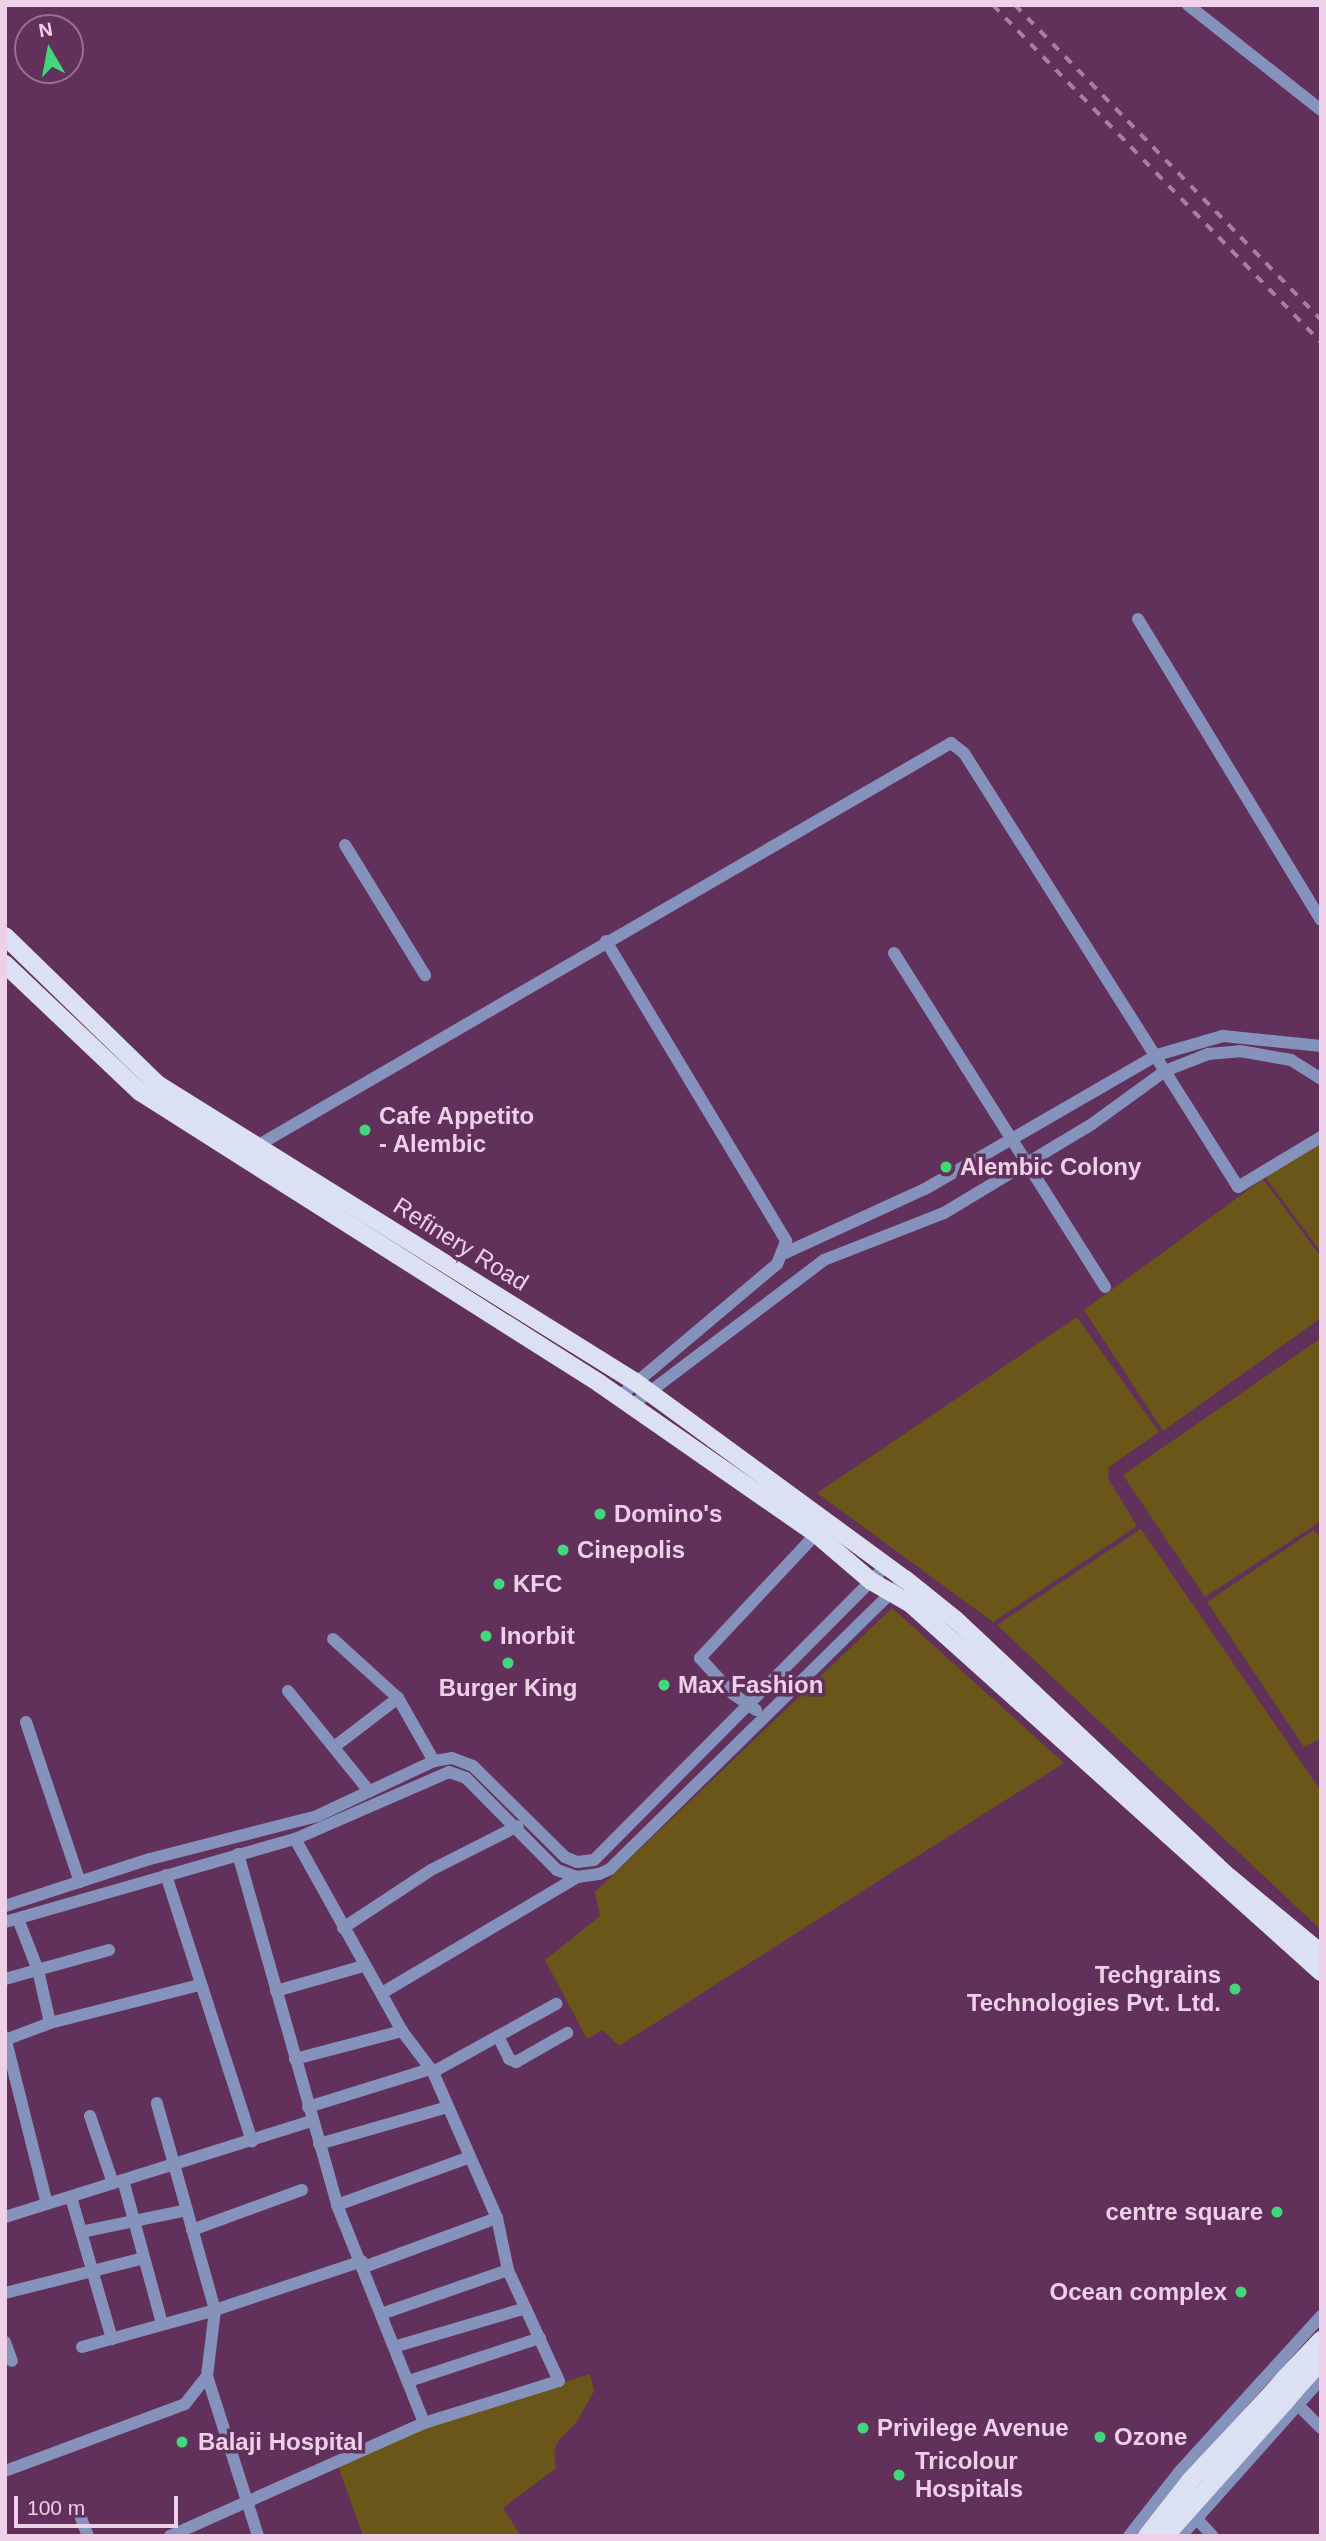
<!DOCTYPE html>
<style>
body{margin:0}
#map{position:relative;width:1326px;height:2541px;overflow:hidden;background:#61305b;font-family:Arial,sans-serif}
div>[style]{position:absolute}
.green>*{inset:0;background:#695618}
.minor>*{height:12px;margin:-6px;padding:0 6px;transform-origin:6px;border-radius:6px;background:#8592bc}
.major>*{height:18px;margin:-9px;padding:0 9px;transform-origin:9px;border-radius:9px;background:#dbe1f2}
.rail>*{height:3.5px;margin-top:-1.75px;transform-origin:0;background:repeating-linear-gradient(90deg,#a67fa1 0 9px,transparent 0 18px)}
.major-bridge>*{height:18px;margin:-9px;padding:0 9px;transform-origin:9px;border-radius:9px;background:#dbe1f2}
.dots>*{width:19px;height:19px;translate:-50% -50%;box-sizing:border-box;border:4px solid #61305b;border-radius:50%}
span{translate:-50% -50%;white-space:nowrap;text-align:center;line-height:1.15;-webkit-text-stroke:7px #61305b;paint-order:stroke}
.poi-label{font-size:24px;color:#eed0e9;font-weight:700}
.left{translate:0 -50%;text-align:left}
.right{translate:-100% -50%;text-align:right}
.street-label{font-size:24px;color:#eed0e9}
.frame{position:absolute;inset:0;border:7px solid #eed0e9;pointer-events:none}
.north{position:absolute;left:14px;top:14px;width:70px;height:70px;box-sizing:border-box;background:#61305b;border:2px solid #997094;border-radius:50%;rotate:350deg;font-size:19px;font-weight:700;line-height:28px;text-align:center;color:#eed0e9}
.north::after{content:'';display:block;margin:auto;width:24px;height:32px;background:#43d77b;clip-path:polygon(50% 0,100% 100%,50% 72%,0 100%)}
.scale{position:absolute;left:14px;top:2496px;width:164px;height:32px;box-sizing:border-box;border:4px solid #eed0e9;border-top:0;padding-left:9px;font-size:21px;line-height:24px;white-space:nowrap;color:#eed0e9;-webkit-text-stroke:5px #61305b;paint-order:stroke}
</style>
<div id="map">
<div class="green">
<div style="clip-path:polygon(1321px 1144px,1321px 1252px,1265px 1177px)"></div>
<div style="clip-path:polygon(1263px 1179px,1321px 1257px,1321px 1318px,1163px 1431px,1084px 1310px)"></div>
<div style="clip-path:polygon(1077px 1317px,1159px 1432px,1109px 1467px,1108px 1478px,1137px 1526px,993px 1622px,817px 1493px)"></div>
<div style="clip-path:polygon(1321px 1338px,1321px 1521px,1205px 1597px,1123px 1475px)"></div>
<div style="clip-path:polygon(1141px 1529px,1321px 1791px,1321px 1930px,997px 1625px)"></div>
<div style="clip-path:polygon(1314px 1530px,1321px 1539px,1321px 1738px,1304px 1747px,1207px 1602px)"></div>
<div style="clip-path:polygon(892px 1608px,1064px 1763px,619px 2046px,603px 2030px,587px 2039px,545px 1960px,600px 1916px,595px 1892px)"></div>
<div style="clip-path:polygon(590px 2374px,594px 2391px,576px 2423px,558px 2441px,554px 2452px,556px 2468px,503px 2508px,521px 2536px,363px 2536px,338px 2466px,426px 2426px)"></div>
</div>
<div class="minor">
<div style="left:1188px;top:5px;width:169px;rotate:38.3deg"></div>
<div style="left:1138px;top:619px;width:352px;rotate:58.7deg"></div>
<div style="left:345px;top:845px;width:153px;rotate:58.4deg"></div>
<div style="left:606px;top:941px;width:350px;rotate:59deg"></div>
<div style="left:786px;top:1241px;width:25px;rotate:111deg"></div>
<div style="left:777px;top:1264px;width:207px;rotate:139.9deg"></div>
<div style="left:894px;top:953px;width:395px;rotate:57.7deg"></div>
<div style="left:255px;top:1147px;width:805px;rotate:-30.13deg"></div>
<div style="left:951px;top:743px;width:16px;rotate:38deg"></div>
<div style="left:964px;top:753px;width:513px;rotate:57.73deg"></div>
<div style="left:1238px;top:1187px;width:97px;rotate:-31.1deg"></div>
<div style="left:785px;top:1253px;width:154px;rotate:-24.6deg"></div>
<div style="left:925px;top:1189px;width:268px;rotate:-30deg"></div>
<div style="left:1157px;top:1055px;width:69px;rotate:-16.1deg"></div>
<div style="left:1223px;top:1036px;width:99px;rotate:5.8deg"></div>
<div style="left:631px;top:1406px;width:242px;rotate:-37.1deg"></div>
<div style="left:824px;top:1260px;width:129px;rotate:-21.4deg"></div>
<div style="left:944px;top:1213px;width:173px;rotate:-31deg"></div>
<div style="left:1092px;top:1124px;width:90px;rotate:-36deg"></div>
<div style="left:1165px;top:1071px;width:46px;rotate:-21.6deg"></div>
<div style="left:1208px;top:1054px;width:32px;rotate:-5deg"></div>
<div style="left:1240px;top:1051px;width:52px;rotate:10deg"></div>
<div style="left:1291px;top:1060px;width:36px;rotate:32deg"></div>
<div style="left:333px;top:1639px;width:88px;rotate:42.2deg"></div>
<div style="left:398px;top:1698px;width:73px;rotate:60.3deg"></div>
<div style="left:288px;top:1691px;width:129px;rotate:51deg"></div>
<div style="left:756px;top:1710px;width:28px;rotate:-145deg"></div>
<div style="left:733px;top:1694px;width:49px;rotate:-132.5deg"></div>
<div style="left:700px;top:1658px;width:170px;rotate:-46.9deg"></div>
<div style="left:26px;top:1722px;width:169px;rotate:71.4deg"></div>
<div style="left:334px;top:1747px;width:81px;rotate:-37.4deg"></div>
<div style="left:238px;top:1854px;width:365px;rotate:74.2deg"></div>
<div style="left:337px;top:2205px;width:235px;rotate:68.2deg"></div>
<div style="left:166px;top:1875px;width:280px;rotate:72.1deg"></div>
<div style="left:5px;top:1906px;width:152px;rotate:-18deg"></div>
<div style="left:150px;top:1859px;width:172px;rotate:-14.4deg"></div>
<div style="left:317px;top:1816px;width:129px;rotate:-25.2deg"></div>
<div style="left:434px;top:1761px;width:18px;rotate:-9deg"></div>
<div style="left:452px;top:1758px;width:22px;rotate:21deg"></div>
<div style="left:473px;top:1766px;width:129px;rotate:44.7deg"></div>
<div style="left:565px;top:1857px;width:13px;rotate:23deg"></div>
<div style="left:577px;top:1862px;width:17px;rotate:-7deg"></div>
<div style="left:594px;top:1860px;width:416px;rotate:-45.2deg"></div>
<div style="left:18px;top:1919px;width:55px;rotate:68.6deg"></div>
<div style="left:38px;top:1970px;width:54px;rotate:77.2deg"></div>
<div style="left:5px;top:1922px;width:302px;rotate:-16deg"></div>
<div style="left:295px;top:1839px;width:168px;rotate:-23.5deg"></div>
<div style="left:449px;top:1772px;width:18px;rotate:19deg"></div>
<div style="left:466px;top:1778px;width:129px;rotate:45.3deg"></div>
<div style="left:557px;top:1870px;width:21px;rotate:19deg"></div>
<div style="left:577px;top:1877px;width:22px;rotate:-8deg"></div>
<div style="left:599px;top:1874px;width:12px;rotate:-24deg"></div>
<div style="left:610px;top:1869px;width:414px;rotate:-44.5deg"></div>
<div style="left:343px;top:1928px;width:105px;rotate:-33.4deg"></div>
<div style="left:431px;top:1870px;width:97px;rotate:-26.8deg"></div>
<div style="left:5px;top:1979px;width:108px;rotate:-15.6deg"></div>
<div style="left:276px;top:1991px;width:91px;rotate:-15.9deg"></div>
<div style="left:382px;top:1993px;width:227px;rotate:-30.7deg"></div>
<div style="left:498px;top:2036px;width:25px;rotate:64deg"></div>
<div style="left:509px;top:2059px;width:8px;rotate:23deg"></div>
<div style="left:516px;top:2062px;width:59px;rotate:-29.6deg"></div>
<div style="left:5px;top:2037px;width:172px;rotate:75.9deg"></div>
<div style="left:5px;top:2040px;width:48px;rotate:-20.7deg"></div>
<div style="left:50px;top:2023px;width:154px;rotate:-14.3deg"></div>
<div style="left:295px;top:2059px;width:111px;rotate:-14.7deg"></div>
<div style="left:433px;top:2072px;width:141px;rotate:-28.9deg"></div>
<div style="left:308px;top:2107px;width:129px;rotate:-17.2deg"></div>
<div style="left:90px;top:2116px;width:71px;rotate:71.1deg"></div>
<div style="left:319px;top:2144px;width:134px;rotate:-16deg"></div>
<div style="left:123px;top:2180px;width:149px;rotate:74.8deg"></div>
<div style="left:71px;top:2197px;width:148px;rotate:73.9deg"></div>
<div style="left:337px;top:2205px;width:141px;rotate:-19.8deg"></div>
<div style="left:5px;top:2217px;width:322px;rotate:-17.4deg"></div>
<div style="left:192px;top:2230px;width:117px;rotate:-20deg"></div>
<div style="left:81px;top:2232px;width:108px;rotate:-11.7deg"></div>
<div style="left:364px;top:2267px;width:142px;rotate:-20.2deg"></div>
<div style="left:5px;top:2293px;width:143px;rotate:-14.1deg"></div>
<div style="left:384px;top:2313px;width:131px;rotate:-19.1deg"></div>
<div style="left:5px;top:2342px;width:20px;rotate:70deg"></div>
<div style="left:397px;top:2346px;width:134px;rotate:-16.4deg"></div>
<div style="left:82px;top:2347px;width:138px;rotate:-15.5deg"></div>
<div style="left:215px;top:2310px;width:215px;rotate:-105.7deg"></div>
<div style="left:207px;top:2376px;width:168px;rotate:72.3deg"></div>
<div style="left:409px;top:2381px;width:138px;rotate:-18.2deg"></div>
<div style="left:1292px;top:2399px;width:41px;rotate:45deg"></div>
<div style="left:5px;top:2471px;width:192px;rotate:-20.4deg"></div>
<div style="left:185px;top:2404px;width:36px;rotate:-52deg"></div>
<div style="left:207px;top:2376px;width:66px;rotate:-83.1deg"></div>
<div style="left:215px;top:2310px;width:155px;rotate:-18.4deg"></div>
<div style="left:1195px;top:2517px;width:26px;rotate:47deg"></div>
<div style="left:81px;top:2518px;width:19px;rotate:69deg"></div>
<div style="left:170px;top:2536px;width:278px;rotate:-24deg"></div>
<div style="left:424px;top:2423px;width:141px;rotate:-17.3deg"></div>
<div style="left:559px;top:2381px;width:122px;rotate:-114.7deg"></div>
<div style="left:508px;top:2270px;width:53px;rotate:-101.9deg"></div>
<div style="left:497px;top:2218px;width:159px;rotate:-113.7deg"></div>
<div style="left:433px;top:2072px;width:51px;rotate:-127.1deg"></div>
<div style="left:402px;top:2031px;width:220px;rotate:-119.1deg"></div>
<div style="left:1129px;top:2536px;width:83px;rotate:-51.9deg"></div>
<div style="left:1180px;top:2471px;width:210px;rotate:-47.7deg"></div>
<div style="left:1181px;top:2536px;width:210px;rotate:-48.3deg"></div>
</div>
<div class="major">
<div style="left:5px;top:936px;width:212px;rotate:44.2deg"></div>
<div style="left:157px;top:1084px;width:562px;rotate:31.91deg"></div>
<div style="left:634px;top:1381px;width:336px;rotate:36.2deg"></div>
<div style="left:905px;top:1579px;width:65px;rotate:38.8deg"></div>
<div style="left:956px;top:1620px;width:375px;rotate:43.3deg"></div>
<div style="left:1229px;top:1877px;width:119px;rotate:39.6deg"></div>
<div style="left:5px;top:964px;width:186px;rotate:43.5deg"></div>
<div style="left:140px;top:1092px;width:543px;rotate:32.37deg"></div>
<div style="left:599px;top:1383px;width:264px;rotate:34.8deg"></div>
<div style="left:816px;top:1534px;width:72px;rotate:40.5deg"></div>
<div style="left:871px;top:1581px;width:46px;rotate:29.9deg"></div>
<div style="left:911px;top:1604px;width:551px;rotate:41.91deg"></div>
<div style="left:1284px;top:2379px;width:54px;rotate:-46.5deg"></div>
<div style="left:1294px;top:2391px;width:40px;rotate:-48deg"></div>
<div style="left:1147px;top:2536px;width:70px;rotate:-52deg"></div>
<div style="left:1190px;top:2481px;width:120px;rotate:-47deg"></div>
<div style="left:1165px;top:2536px;width:178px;rotate:-48.2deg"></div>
</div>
<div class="rail">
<div style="left:993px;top:5px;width:470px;rotate:45.8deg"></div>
<div style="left:1015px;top:5px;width:439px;rotate:45.8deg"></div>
</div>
<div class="major-bridge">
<div style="left:1272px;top:2393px;width:18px;rotate:-49deg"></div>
<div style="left:1284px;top:2403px;width:16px;rotate:-50deg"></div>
</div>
<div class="dots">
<div style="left:365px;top:1130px;background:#43d77b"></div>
<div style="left:946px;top:1167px;background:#43d77b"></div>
<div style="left:600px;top:1514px;background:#43d77b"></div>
<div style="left:563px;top:1550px;background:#43d77b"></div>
<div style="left:499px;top:1584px;background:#43d77b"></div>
<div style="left:486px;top:1636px;background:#43d77b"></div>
<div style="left:508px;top:1663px;background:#43d77b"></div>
<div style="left:664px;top:1685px;background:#43d77b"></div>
<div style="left:1235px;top:1989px;background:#43d77b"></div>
<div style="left:1277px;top:2212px;background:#43d77b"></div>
<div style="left:1241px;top:2292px;background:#43d77b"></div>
<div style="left:863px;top:2428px;background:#43d77b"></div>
<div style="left:1100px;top:2437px;background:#43d77b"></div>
<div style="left:182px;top:2442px;background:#43d77b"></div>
<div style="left:899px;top:2475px;background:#43d77b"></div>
</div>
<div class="poi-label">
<span class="left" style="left:379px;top:1130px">Cafe Appetito<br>- Alembic</span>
<span class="left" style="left:960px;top:1167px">Alembic Colony</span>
<span class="left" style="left:614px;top:1514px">Domino's</span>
<span class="left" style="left:577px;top:1550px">Cinepolis</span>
<span class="left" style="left:513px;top:1584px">KFC</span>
<span class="left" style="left:500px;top:1636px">Inorbit</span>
<span class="left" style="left:678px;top:1685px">Max Fashion</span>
<span style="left:508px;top:1688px">Burger King</span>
<span class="right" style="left:1221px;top:1989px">Techgrains<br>Technologies Pvt. Ltd.</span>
<span class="right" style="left:1263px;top:2212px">centre square</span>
<span class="right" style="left:1227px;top:2292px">Ocean complex</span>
<span class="left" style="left:877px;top:2428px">Privilege Avenue</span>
<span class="left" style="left:1114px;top:2437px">Ozone</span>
<span class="left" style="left:198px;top:2442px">Balaji Hospital</span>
<span class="left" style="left:915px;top:2475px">Tricolour<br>Hospitals</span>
</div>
<div class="street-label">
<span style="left:461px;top:1244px;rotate:32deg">Refinery Road</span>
</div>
<div class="frame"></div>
<div class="north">N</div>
<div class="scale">100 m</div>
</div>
